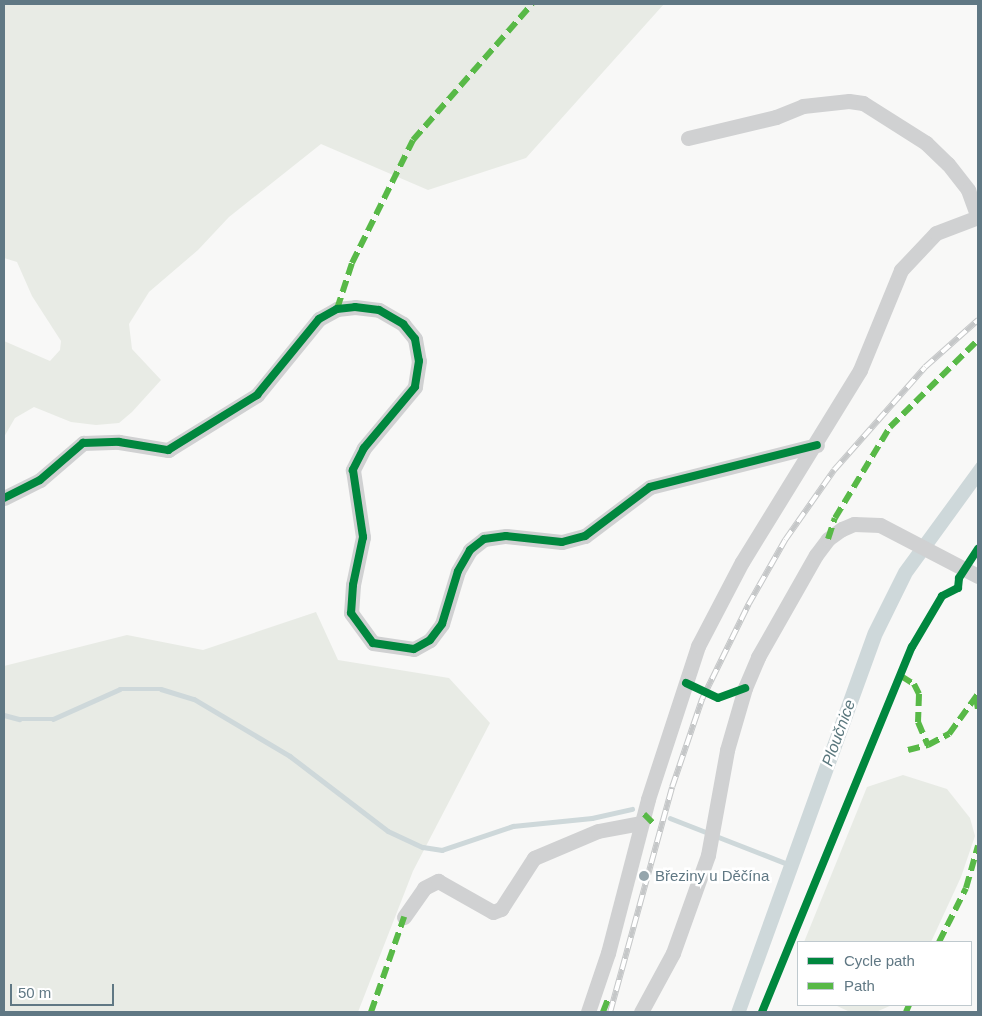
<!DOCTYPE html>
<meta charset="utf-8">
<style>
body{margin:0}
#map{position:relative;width:982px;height:1016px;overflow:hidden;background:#f8f8f7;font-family:Helvetica,sans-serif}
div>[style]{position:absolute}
.green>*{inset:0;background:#e8ebe5}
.water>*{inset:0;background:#ced8da}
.stream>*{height:4.5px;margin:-2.25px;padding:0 2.25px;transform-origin:2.25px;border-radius:2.25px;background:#ced8da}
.street>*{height:15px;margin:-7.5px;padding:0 7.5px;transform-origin:7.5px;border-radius:7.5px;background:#d0d1d2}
.rail>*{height:5.5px;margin-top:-2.75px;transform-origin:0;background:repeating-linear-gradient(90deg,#fff 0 11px,#c5c7c8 0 22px);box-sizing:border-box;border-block:1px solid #c5c7c8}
.quiet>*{height:6px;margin-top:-3px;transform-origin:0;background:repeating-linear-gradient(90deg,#58b947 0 12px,transparent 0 18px)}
.cycleway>*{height:8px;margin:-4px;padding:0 4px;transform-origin:4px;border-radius:4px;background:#00873e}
.dots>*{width:14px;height:14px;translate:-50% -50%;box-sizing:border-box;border:2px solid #fff;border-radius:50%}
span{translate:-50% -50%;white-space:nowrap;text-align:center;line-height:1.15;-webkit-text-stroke:5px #fff;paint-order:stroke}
.poi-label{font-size:15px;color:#607884}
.left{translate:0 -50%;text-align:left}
.water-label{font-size:16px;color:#5b787e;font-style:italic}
.frame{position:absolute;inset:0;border:5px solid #607884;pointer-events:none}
.legend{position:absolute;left:797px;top:941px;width:175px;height:65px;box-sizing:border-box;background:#fff;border:1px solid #bfc9ce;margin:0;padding:6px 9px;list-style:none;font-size:15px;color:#607884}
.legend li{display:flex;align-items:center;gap:10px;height:25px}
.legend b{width:25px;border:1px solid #bfc9ce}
.scale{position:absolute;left:10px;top:984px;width:104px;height:22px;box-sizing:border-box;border:2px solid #607884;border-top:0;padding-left:6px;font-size:15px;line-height:18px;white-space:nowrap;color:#607884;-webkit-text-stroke:4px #fff;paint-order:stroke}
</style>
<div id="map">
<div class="green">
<div style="clip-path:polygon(4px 4px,664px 4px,526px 158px,428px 190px,321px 144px,229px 217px,198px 250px,149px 292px,129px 324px,132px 349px,161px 380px,132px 412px,119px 423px,96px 425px,71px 422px,34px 407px,15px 418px,4px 437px,4px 341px,50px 361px,60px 350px,61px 341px,32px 296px,17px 262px,4px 258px)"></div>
<div style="clip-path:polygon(316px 612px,338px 660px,449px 678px,490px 723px,413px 871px,358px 1012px,4px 1012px,4px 666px,127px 635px,203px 650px)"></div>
<div style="clip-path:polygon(903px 775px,947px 789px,970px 818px,975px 836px,961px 877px,931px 942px,804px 942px,867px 787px)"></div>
<div style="clip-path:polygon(835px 1005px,892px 1005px,876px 1012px,850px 1012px)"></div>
</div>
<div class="water">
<div style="clip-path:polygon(978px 461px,978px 485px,912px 576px,882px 637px,746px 1012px,731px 1012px,868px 631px,899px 569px)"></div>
</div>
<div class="stream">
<div style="left:4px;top:715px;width:16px;rotate:15deg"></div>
<div style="left:19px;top:719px;width:34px"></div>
<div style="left:53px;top:719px;width:73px;rotate:-24.1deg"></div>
<div style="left:120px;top:689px;width:41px"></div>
<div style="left:161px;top:689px;width:34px;rotate:17deg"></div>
<div style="left:194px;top:699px;width:112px;rotate:30.7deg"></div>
<div style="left:290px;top:756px;width:123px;rotate:37.4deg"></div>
<div style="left:388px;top:831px;width:38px;rotate:25deg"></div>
<div style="left:423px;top:847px;width:19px;rotate:9deg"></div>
<div style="left:442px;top:850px;width:75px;rotate:-18.7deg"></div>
<div style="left:513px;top:826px;width:79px;rotate:-5.8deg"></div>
<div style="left:592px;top:818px;width:41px;rotate:-12.7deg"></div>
<div style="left:670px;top:818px;width:127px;rotate:21.3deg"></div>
</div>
<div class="street">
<div style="left:688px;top:138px;width:90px;rotate:-13.4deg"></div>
<div style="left:776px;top:117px;width:29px;rotate:-22deg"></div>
<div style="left:803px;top:106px;width:46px;rotate:-6.2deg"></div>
<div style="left:849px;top:101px;width:14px;rotate:8deg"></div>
<div style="left:863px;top:103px;width:75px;rotate:32.4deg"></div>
<div style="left:926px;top:143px;width:30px;rotate:44deg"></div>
<div style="left:948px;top:164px;width:33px;rotate:52deg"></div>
<div style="left:968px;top:190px;width:29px;rotate:70deg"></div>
<div style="left:4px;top:498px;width:40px;rotate:-26.6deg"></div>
<div style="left:40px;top:480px;width:57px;rotate:-40.7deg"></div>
<div style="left:83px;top:443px;width:36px;rotate:-2deg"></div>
<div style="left:119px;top:442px;width:50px;rotate:9.3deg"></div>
<div style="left:168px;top:450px;width:105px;rotate:-31.7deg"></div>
<div style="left:257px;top:395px;width:98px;rotate:-50.8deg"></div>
<div style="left:319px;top:319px;width:21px;rotate:-29deg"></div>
<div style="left:337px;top:309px;width:18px;rotate:-6deg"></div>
<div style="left:355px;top:307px;width:24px;rotate:7deg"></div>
<div style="left:379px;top:310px;width:28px;rotate:30deg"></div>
<div style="left:403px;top:324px;width:19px;rotate:51deg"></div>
<div style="left:415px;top:339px;width:22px;rotate:80deg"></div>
<div style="left:419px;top:361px;width:26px;rotate:99deg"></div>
<div style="left:415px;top:387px;width:80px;rotate:129.9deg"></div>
<div style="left:364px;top:448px;width:25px;rotate:117deg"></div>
<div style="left:353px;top:470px;width:68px;rotate:81.5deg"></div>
<div style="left:363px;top:537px;width:49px;rotate:101.8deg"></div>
<div style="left:353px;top:585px;width:28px;rotate:94deg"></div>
<div style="left:351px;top:613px;width:37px;rotate:54deg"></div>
<div style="left:373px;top:643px;width:41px;rotate:8.3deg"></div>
<div style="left:414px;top:649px;width:18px;rotate:-29deg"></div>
<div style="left:430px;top:640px;width:20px;rotate:-53deg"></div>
<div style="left:442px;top:624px;width:55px;rotate:-73.2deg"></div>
<div style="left:458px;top:571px;width:24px;rotate:-60deg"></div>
<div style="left:470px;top:550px;width:18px;rotate:-38deg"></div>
<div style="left:484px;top:539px;width:22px;rotate:-8deg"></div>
<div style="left:506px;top:536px;width:56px;rotate:6.1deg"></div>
<div style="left:562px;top:542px;width:24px;rotate:-15deg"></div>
<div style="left:585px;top:536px;width:81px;rotate:-37deg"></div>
<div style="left:650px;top:487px;width:172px;rotate:-14.1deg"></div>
<div style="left:404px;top:917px;width:35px;rotate:-55deg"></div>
<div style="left:424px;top:888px;width:16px;rotate:-27deg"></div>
<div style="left:438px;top:881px;width:63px;rotate:29.4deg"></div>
<div style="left:493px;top:912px;width:9px;rotate:-21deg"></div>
<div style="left:501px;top:909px;width:61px;rotate:-57.1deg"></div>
<div style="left:534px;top:858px;width:69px;rotate:-22.9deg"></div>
<div style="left:598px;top:831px;width:44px;rotate:-10.5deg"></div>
<div style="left:588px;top:1012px;width:62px;rotate:-71.3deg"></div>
<div style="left:608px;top:953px;width:159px;rotate:-75.4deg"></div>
<div style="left:648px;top:799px;width:161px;rotate:-71.9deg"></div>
<div style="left:698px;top:646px;width:95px;rotate:-62.4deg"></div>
<div style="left:742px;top:562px;width:225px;rotate:-58.4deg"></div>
<div style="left:860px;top:370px;width:108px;rotate:-67.7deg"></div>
<div style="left:901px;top:270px;width:51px;rotate:-46.6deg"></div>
<div style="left:936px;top:233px;width:45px;rotate:-20.9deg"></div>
<div style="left:641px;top:1012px;width:67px;rotate:-61.5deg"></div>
<div style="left:673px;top:953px;width:104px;rotate:-70.3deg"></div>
<div style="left:708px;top:855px;width:107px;rotate:-79.7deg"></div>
<div style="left:727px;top:750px;width:65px;rotate:-73.8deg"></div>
<div style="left:745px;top:688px;width:34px;rotate:-67deg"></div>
<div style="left:758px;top:657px;width:117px;rotate:-60.4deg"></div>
<div style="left:816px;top:555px;width:20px;rotate:-53deg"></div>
<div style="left:828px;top:539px;width:17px;rotate:-36deg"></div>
<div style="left:842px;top:529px;width:13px;rotate:-23deg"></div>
<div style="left:854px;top:524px;width:26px;rotate:2deg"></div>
<div style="left:880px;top:525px;width:110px;rotate:27.5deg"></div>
</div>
<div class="rail">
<div style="left:610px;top:1012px;width:233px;rotate:-74.6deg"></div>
<div style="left:672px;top:787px;width:93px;rotate:-71.2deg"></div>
<div style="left:702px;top:699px;width:105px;rotate:-63.9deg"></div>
<div style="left:748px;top:605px;width:75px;rotate:-60.4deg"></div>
<div style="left:785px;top:540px;width:85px;rotate:-55deg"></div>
<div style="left:834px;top:470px;width:137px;rotate:-48.5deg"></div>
<div style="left:925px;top:367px;width:71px;rotate:-41.6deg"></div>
</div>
<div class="quiet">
<div style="left:337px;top:309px;width:48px;rotate:-71.9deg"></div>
<div style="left:352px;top:263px;width:137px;rotate:-63.6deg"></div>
<div style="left:413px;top:140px;width:181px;rotate:-48.8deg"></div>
<div style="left:828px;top:539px;width:22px;rotate:-72deg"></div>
<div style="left:835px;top:518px;width:106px;rotate:-58.9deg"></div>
<div style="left:890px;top:427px;width:124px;rotate:-44.7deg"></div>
<div style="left:901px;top:676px;width:15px;rotate:32deg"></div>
<div style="left:914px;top:684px;width:11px;rotate:63deg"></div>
<div style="left:919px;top:694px;width:28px;rotate:92deg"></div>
<div style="left:918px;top:722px;width:25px;rotate:67deg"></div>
<div style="left:976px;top:697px;width:12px;rotate:81deg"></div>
<div style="left:908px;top:750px;width:21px;rotate:-14deg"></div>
<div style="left:928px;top:745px;width:24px;rotate:-28deg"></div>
<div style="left:949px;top:734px;width:49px;rotate:-54.1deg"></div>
<div style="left:644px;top:814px;width:16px;rotate:45deg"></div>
<div style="left:939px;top:942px;width:60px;rotate:-63.4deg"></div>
<div style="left:966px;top:888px;width:44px;rotate:-74.1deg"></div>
<div style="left:371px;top:1012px;width:101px;rotate:-70.8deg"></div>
<div style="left:603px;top:1012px;width:14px;rotate:-69deg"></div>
<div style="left:906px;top:1012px;width:8px;rotate:-67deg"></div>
</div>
<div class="cycleway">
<div style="left:4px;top:498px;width:40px;rotate:-26.6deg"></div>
<div style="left:40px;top:480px;width:57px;rotate:-40.7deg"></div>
<div style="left:83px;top:443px;width:36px;rotate:-2deg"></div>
<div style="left:119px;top:442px;width:50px;rotate:9.3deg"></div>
<div style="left:168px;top:450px;width:105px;rotate:-31.7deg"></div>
<div style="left:257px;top:395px;width:98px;rotate:-50.8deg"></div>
<div style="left:319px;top:319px;width:21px;rotate:-29deg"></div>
<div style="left:337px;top:309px;width:18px;rotate:-6deg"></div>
<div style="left:355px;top:307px;width:24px;rotate:7deg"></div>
<div style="left:379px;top:310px;width:28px;rotate:30deg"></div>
<div style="left:403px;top:324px;width:19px;rotate:51deg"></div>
<div style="left:415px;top:339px;width:22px;rotate:80deg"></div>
<div style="left:419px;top:361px;width:26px;rotate:99deg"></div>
<div style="left:415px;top:387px;width:80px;rotate:129.9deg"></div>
<div style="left:364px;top:448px;width:25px;rotate:117deg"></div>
<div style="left:353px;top:470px;width:68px;rotate:81.5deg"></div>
<div style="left:363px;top:537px;width:49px;rotate:101.8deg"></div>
<div style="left:353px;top:585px;width:28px;rotate:94deg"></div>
<div style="left:351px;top:613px;width:37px;rotate:54deg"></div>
<div style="left:373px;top:643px;width:41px;rotate:8.3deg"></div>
<div style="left:414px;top:649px;width:18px;rotate:-29deg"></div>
<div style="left:430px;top:640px;width:20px;rotate:-53deg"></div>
<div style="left:442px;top:624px;width:55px;rotate:-73.2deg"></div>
<div style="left:458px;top:571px;width:24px;rotate:-60deg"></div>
<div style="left:470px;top:550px;width:18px;rotate:-38deg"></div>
<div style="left:484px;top:539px;width:22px;rotate:-8deg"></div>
<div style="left:506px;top:536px;width:56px;rotate:6.1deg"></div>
<div style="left:562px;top:542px;width:24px;rotate:-15deg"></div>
<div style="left:585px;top:536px;width:81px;rotate:-37deg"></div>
<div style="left:650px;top:487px;width:172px;rotate:-14.1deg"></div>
<div style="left:686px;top:683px;width:35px;rotate:25deg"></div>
<div style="left:718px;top:698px;width:29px;rotate:-20deg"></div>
<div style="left:762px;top:1012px;width:395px;rotate:-67.7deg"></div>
<div style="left:912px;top:647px;width:59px;rotate:-59.5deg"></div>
<div style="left:942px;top:596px;width:18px;rotate:-27deg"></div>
<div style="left:958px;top:588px;width:10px;rotate:-84deg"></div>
<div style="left:959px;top:578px;width:35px;rotate:-57deg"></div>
</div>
<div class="dots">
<div style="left:644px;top:876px;background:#95a5ac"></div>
</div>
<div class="poi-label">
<span class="left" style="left:655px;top:876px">Březiny u Děčína</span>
</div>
<div class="water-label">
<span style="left:839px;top:733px;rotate:-70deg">Ploučnice</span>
</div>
<div class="frame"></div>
<ul class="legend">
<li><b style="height:6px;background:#00873e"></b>Cycle path</li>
<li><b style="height:6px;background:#58b947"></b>Path</li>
</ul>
<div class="scale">50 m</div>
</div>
